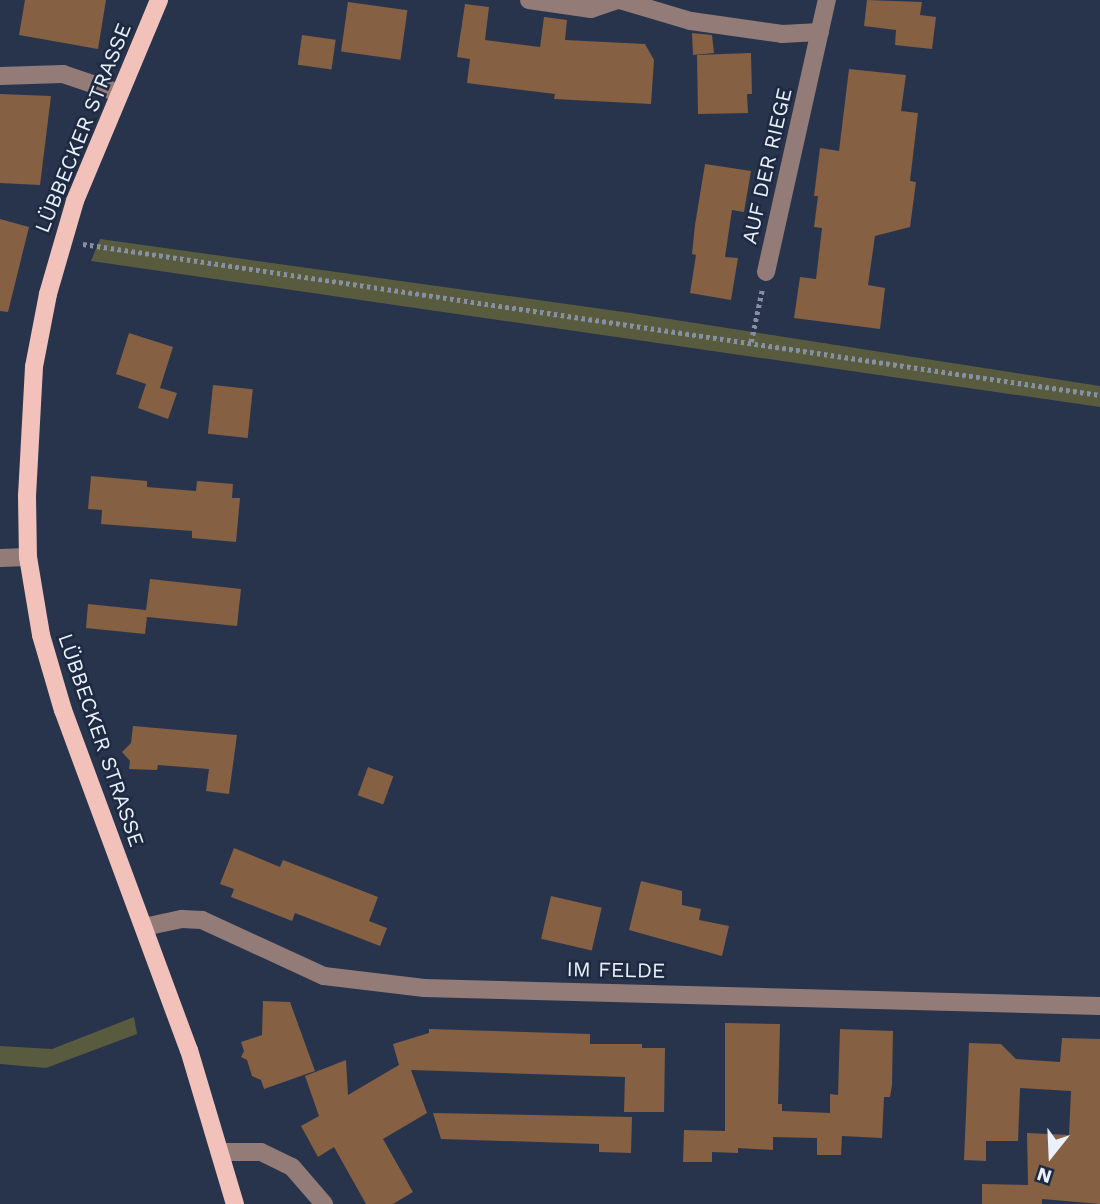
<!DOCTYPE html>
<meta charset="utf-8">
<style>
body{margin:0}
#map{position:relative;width:1100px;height:1204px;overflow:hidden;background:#28344c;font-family:"Work Sans",sans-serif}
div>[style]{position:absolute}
.green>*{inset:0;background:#595b3f}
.building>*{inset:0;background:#866042;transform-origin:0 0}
.path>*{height:4.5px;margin-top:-2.25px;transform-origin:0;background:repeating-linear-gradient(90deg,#8690a2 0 3.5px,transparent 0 7px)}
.minor>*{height:18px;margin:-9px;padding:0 9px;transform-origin:9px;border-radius:9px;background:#937c78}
.major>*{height:18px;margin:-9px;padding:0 9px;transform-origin:9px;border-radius:9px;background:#f2c2ba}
span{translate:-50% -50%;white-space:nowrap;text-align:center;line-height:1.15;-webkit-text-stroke:5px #1e2a41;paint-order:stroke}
.street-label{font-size:21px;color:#eaf1fd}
.north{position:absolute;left:1016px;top:1120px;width:70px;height:70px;-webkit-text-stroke:5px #1e2a41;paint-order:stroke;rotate:198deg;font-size:19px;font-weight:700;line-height:28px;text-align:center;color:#eaf1fd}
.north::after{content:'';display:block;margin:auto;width:24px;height:32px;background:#eaf1fd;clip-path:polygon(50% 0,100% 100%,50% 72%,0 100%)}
</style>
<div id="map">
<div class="green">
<div style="clip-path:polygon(100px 239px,631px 313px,1100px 386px,1100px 407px,91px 261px)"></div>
<div style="clip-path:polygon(134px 1017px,137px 1034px,46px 1068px,0 1064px,0 1046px,52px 1049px)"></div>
</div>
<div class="building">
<div style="clip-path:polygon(25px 0,106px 0,98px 49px,19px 35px)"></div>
<div style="clip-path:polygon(867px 0,922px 2px,920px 15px,936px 17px,932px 49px,895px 45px,896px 30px,864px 26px)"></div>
<div style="left:348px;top:2px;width:60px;height:50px;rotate:8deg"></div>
<div style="clip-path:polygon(465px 4px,489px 7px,485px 40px,540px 47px,544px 17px,567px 20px,565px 40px,645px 44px,654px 60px,651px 104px,554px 99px,555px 94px,467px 83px,470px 59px,457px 57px)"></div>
<div style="clip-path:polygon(692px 33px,712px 35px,714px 53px,693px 55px)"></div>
<div style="left:302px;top:35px;width:34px;height:30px;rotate:8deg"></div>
<div style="clip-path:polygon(751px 53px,752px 94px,747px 94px,748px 113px,698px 114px,697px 55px)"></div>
<div style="clip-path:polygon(849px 69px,906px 75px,901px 111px,918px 113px,910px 181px,916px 182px,910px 227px,875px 236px,868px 285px,885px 288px,880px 329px,794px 318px,800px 277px,816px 279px,822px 228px,814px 227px,818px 196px,814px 196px,820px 148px,839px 151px)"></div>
<div style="clip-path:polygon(0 94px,51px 96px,40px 185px,0 183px)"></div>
<div style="clip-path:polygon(705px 164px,751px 171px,744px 212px,732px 210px,725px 257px,738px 258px,731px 300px,690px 293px,696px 255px,692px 254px,695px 225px)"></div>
<div style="clip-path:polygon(0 219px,29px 227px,8px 312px,0 311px)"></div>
<div style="clip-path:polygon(129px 333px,173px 347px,160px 388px,177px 393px,168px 419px,138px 408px,146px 384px,116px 374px)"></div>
<div style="left:213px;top:385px;width:40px;height:49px;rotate:6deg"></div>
<div style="clip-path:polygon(91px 476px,147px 481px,147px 487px,196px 491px,197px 481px,233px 484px,232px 498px,240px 498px,236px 542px,192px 538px,192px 531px,101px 524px,102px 510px,88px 509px)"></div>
<div style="clip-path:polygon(150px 579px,241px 589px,237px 626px,147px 617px,145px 634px,86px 628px,88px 604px,146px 610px)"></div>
<div style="clip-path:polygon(133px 726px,237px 735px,229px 794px,206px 791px,209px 769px,158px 765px,157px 770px,129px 769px,130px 761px,122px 752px,131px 743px)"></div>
<div style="left:368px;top:767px;width:27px;height:30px;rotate:20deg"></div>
<div style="clip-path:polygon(234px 848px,280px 867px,283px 860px,378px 897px,369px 921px,387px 928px,380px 946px,295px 913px,292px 921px,231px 897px,234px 889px,220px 884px)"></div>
<div style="clip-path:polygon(641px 881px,682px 891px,682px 905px,701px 909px,699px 920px,729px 926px,722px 956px,629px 930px)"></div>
<div style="left:551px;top:896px;width:52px;height:44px;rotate:13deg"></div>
<div style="clip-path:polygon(263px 1001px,290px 1002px,315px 1071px,264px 1089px,261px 1080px,252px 1076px,247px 1060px,241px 1057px,244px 1051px,241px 1042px,262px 1035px)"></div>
<div style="clip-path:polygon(725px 1023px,780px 1024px,778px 1104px,782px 1104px,782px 1111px,830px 1113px,830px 1094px,838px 1095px,840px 1029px,893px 1031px,892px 1085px,890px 1097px,884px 1097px,882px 1138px,842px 1136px,841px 1155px,817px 1155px,817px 1138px,773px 1137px,773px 1150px,738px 1148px,738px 1153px,712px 1152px,712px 1162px,683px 1162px,684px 1130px,725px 1131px)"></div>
<div style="clip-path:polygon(429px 1029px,590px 1034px,590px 1044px,642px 1044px,642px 1048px,665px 1048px,664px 1112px,624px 1112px,625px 1077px,411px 1070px,427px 1113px,383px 1139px,413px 1192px,393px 1204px,366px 1204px,334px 1147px,318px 1157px,301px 1126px,319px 1116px,305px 1076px,346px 1060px,348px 1095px,399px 1065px,393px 1044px,429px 1033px)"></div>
<div style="clip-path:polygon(1062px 1038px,1100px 1039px,1100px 1204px,1042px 1199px,1042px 1204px,982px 1204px,982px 1184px,1028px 1185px,1027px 1133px,1069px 1135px,1071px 1091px,1020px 1088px,1018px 1141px,986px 1141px,986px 1161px,964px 1160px,969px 1043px,1001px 1044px,1016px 1059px,1060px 1062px)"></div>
<div style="clip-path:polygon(433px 1113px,632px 1117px,631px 1153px,599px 1152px,599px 1144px,441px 1139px)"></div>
</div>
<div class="path">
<div style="left:83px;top:244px;width:1028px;rotate:8.45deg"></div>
<div style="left:751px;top:342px;width:53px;rotate:-78.1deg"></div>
</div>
<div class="minor">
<div style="left:529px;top:0;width:63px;rotate:8.3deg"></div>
<div style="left:591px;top:9px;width:28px;rotate:-19deg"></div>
<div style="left:620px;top:0;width:74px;rotate:16.5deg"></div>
<div style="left:691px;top:21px;width:92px;rotate:8.1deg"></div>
<div style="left:782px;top:34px;width:38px;rotate:-3deg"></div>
<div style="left:0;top:76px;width:63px;rotate:-1.8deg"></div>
<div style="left:63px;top:74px;width:59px;rotate:18.7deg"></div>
<div style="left:766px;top:272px;width:279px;rotate:-77.4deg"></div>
<div style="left:0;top:558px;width:28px;rotate:-2deg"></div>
<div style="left:144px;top:927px;width:39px;rotate:-12deg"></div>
<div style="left:182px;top:919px;width:20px;rotate:3deg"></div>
<div style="left:202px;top:920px;width:134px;rotate:24.7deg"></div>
<div style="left:324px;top:976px;width:101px;rotate:6.8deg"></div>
<div style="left:424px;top:988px;width:676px;rotate:1.53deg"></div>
<div style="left:222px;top:1152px;width:39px"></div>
<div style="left:261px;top:1152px;width:34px;rotate:26deg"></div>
<div style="left:292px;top:1167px;width:49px;rotate:49.1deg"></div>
</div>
<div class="major">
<div style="left:159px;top:0;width:218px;rotate:112.7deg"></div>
<div style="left:75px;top:201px;width:97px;rotate:106.2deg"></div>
<div style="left:48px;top:294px;width:74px;rotate:100.9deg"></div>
<div style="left:34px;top:367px;width:129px;rotate:93.1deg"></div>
<div style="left:27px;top:496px;width:61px;rotate:89.1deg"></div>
<div style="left:28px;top:557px;width:79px;rotate:80.5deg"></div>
<div style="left:41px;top:635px;width:78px;rotate:73.7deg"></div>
<div style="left:63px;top:710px;width:363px;rotate:69.7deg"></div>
<div style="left:189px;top:1050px;width:161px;rotate:73.4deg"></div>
</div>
<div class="street-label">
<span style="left:83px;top:128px;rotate:-68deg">LÜBBECKER STRASSE</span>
<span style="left:767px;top:166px;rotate:-77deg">AUF DER RIEGE</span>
<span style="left:101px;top:740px;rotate:71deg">LÜBBECKER STRASSE</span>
<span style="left:616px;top:970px;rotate:1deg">IM FELDE</span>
</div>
<div class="north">N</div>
</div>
